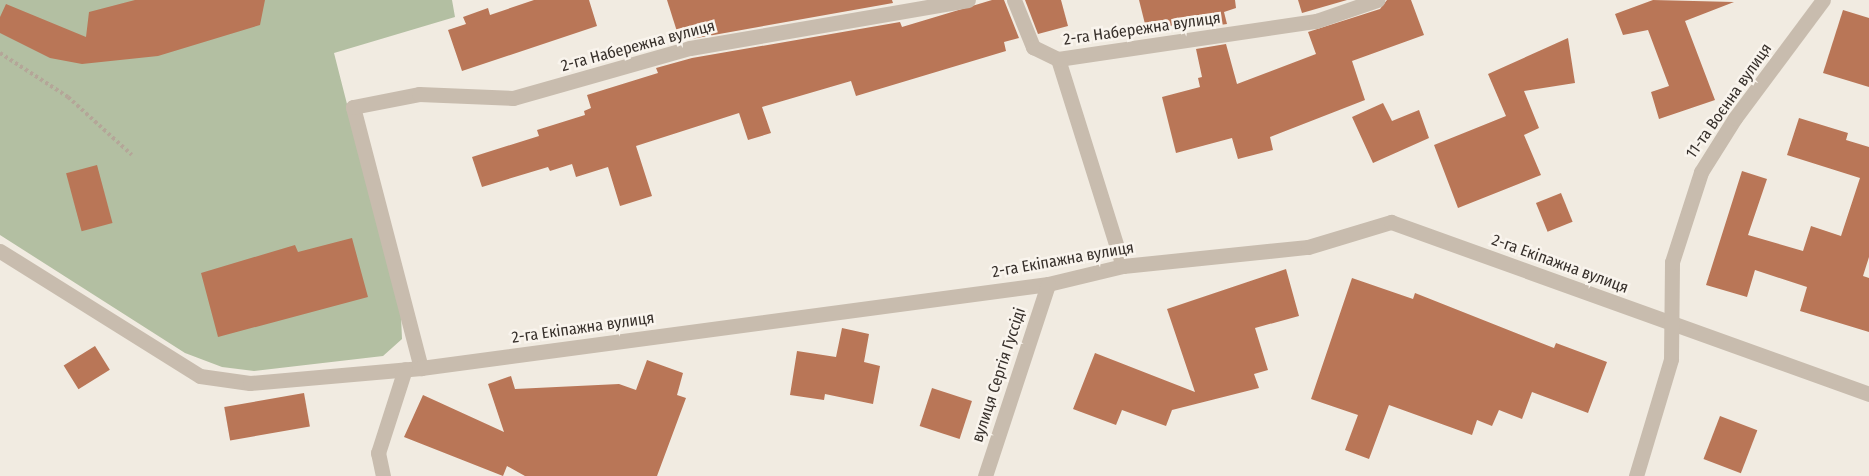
<!DOCTYPE html>
<meta charset="utf-8">
<style>
body{margin:0}
#map{position:relative;width:1869px;height:476px;overflow:hidden;background:#f1ebe1;font-family:"Fira Sans Condensed",sans-serif}
div>[style]{position:absolute}
.green>*{inset:0;background:#b3bfa2}
.building>*{inset:0;background:#b97657;transform-origin:0 0}
.path>*{height:4px;margin-top:-2px;transform-origin:0;background:repeating-linear-gradient(90deg,#b4a698 0 3px,transparent 0 6px)}
.lane>*{height:15px;margin:-7.5px;padding:0 7.5px;transform-origin:7.5px;border-radius:7.5px;background:#c8bcae}
.street>*{height:15px;margin:-7.5px;padding:0 7.5px;transform-origin:7.5px;border-radius:7.5px;background:#c8bcae}
span{translate:-50% -50%;white-space:nowrap;text-align:center;line-height:1.15;-webkit-text-stroke:5px #f9f4ed;paint-order:stroke}
.street-label{font-size:16px;color:#37302b}
</style>
<div id="map">
<div class="green">
<div style="clip-path:polygon(0 0,452px 0,455px 17px,334px 53px,401px 316px,402px 339px,383px 356px,254px 371px,222px 367px,185px 353px,0 235px)"></div>
</div>
<div class="building">
<div style="clip-path:polygon(135px 0,265px 0,260px 25px,158px 56px,82px 64px,50px 58px,0 33px,0 17px,6px 4px,86px 37px,89px 12px)"></div>
<div style="clip-path:polygon(534px 0,589px 0,597px 26px,462px 71px,448px 30px,466px 24px,463px 17px,488px 8px,490px 15px)"></div>
<div style="clip-path:polygon(667px 0,892px 0,893px 3px,680px 41px)"></div>
<div style="clip-path:polygon(992px 0,1004px 0,1019px 38px,1004px 42px,1006px 51px,856px 96px,851px 81px,762px 107px,771px 133px,748px 140px,739px 113px,636px 146px,652px 196px,620px 206px,608px 167px,576px 177px,572px 164px,550px 171px,548px 167px,482px 187px,472px 157px,539px 136px,537px 130px,585px 115px,584px 111px,591px 108px,587px 95px,658px 73px,656px 68px,692px 58px,900px 22px,902px 27px)"></div>
<div style="clip-path:polygon(1025px 0,1061px 0,1068px 26px,1038px 34px)"></div>
<div style="clip-path:polygon(1139px 0,1235px 0,1236px 8px,1224px 12px,1227px 24px,1191px 29px,1189px 21px,1147px 32px)"></div>
<div style="clip-path:polygon(1298px 0,1347px 0,1302px 13px)"></div>
<div style="clip-path:polygon(1387px 0,1411px 0,1424px 35px,1352px 61px,1365px 100px,1270px 137px,1273px 150px,1238px 159px,1232px 138px,1176px 153px,1162px 97px,1200px 87px,1198px 78px,1202px 77px,1196px 49px,1226px 44px,1237px 84px,1316px 54px,1308px 32px,1380px 9px)"></div>
<div style="clip-path:polygon(1653px 0,1734px 2px,1685px 21px,1715px 100px,1659px 119px,1651px 92px,1669px 86px,1648px 30px,1623px 35px,1615px 14px)"></div>
<div style="clip-path:polygon(1843px 10px,1869px 18px,1869px 87px,1823px 73px)"></div>
<div style="clip-path:polygon(1568px 38px,1575px 83px,1524px 91px,1539px 128px,1524px 135px,1541px 175px,1458px 208px,1434px 145px,1506px 116px,1488px 74px)"></div>
<div style="clip-path:polygon(1383px 103px,1392px 121px,1419px 110px,1429px 138px,1373px 163px,1352px 117px)"></div>
<div style="clip-path:polygon(1799px 118px,1848px 133px,1846px 140px,1869px 147px,1869px 257px,1863px 276px,1869px 278px,1869px 332px,1800px 311px,1807px 287px,1755px 270px,1747px 297px,1706px 285px,1742px 171px,1767px 179px,1748px 235px,1803px 251px,1811px 226px,1841px 236px,1860px 178px,1787px 155px)"></div>
<div style="left:97px;top:165px;width:60px;height:32px;rotate:75deg"></div>
<div style="left:1561px;top:193px;width:31px;height:27px;rotate:68deg"></div>
<div style="clip-path:polygon(352px 238px,368px 297px,218px 337px,201px 273px,295px 245px,298px 252px)"></div>
<div style="clip-path:polygon(1286px 269px,1299px 316px,1255px 328px,1268px 370px,1254px 374px,1259px 388px,1172px 410px,1166px 426px,1122px 410px,1116px 425px,1073px 409px,1095px 353px,1195px 392px,1167px 309px)"></div>
<div style="clip-path:polygon(1352px 278px,1413px 299px,1415px 293px,1554px 348px,1556px 343px,1607px 362px,1588px 413px,1532px 392px,1522px 419px,1499px 410px,1492px 426px,1477px 420px,1472px 435px,1389px 405px,1369px 459px,1345px 450px,1358px 415px,1311px 399px)"></div>
<div style="clip-path:polygon(842px 328px,869px 334px,864px 362px,880px 366px,873px 404px,825px 394px,824px 400px,790px 395px,797px 351px,836px 357px)"></div>
<div style="left:95px;top:346px;width:28px;height:37px;rotate:58deg"></div>
<div style="clip-path:polygon(647px 360px,683px 373px,677px 395px,686px 398px,657px 476px,525px 476px,507px 466px,503px 476px,404px 437px,423px 395px,504px 432px,488px 384px,511px 376px,515px 389px,619px 384px,636px 390px)"></div>
<div style="left:932px;top:388px;width:42px;height:40px;rotate:18deg"></div>
<div style="left:304px;top:393px;width:34px;height:81px;rotate:80deg"></div>
<div style="left:1720px;top:416px;width:40px;height:46px;rotate:21deg"></div>
</div>
<div class="path">
<div style="left:0;top:53px;width:81px;rotate:32.9deg"></div>
<div style="left:68px;top:97px;width:86px;rotate:42.2deg"></div>
</div>
<div class="lane">
<div style="left:1058px;top:59px;width:217px;rotate:72.6deg"></div>
<div style="left:353px;top:107px;width:270px;rotate:75.4deg"></div>
<div style="left:0;top:251px;width:236px;rotate:32deg"></div>
</div>
<div class="street">
<div style="left:1014px;top:0;width:51px;rotate:68deg"></div>
<div style="left:1033px;top:47px;width:28px;rotate:26deg"></div>
<div style="left:1058px;top:59px;width:261px;rotate:-8.4deg"></div>
<div style="left:1316px;top:21px;width:65px;rotate:-19deg"></div>
<div style="left:353px;top:107px;width:67px;rotate:-11.1deg"></div>
<div style="left:419px;top:94px;width:94px;rotate:2.4deg"></div>
<div style="left:513px;top:98px;width:184px;rotate:-15.8deg"></div>
<div style="left:690px;top:48px;width:282px;rotate:-9.8deg"></div>
<div style="left:200px;top:376px;width:50px;rotate:8deg"></div>
<div style="left:250px;top:383px;width:172px;rotate:-5deg"></div>
<div style="left:421px;top:368px;width:633px;rotate:-7.63deg"></div>
<div style="left:1048px;top:284px;width:77px;rotate:-13.5deg"></div>
<div style="left:1123px;top:266px;width:186px;rotate:-5.9deg"></div>
<div style="left:1308px;top:247px;width:87px;rotate:-16.8deg"></div>
<div style="left:1391px;top:222px;width:508px;rotate:19.79deg"></div>
<div style="left:383px;top:476px;width:24px;rotate:-102deg"></div>
<div style="left:378px;top:453px;width:88px;rotate:-72.2deg"></div>
<div style="left:985px;top:476px;width:202px;rotate:-71.8deg"></div>
<div style="left:1636px;top:476px;width:122px;rotate:-73.3deg"></div>
<div style="left:1671px;top:359px;width:97px;rotate:-89.4deg"></div>
<div style="left:1672px;top:262px;width:95px;rotate:-72.1deg"></div>
<div style="left:1701px;top:172px;width:64px;rotate:-57.8deg"></div>
<div style="left:1735px;top:118px;width:147px;rotate:-53.3deg"></div>
</div>
<div class="street-label">
<span style="left:1142px;top:29px;rotate:-8deg">2-га Набережна вулиця</span>
<span style="left:638px;top:46px;rotate:-15deg">2-га Набережна вулиця</span>
<span style="left:1729px;top:101px;rotate:-55deg">11-та Воєнна вулиця</span>
<span style="left:1063px;top:260px;rotate:-10deg">2-га Екіпажна вулиця</span>
<span style="left:1560px;top:264px;rotate:20deg">2-га Екіпажна вулиця</span>
<span style="left:583px;top:328px;rotate:-8deg">2-га Екіпажна вулиця</span>
<span style="left:999px;top:375px;rotate:-72deg">вулиця Сергія Гуссіді</span>
</div>
</div>
